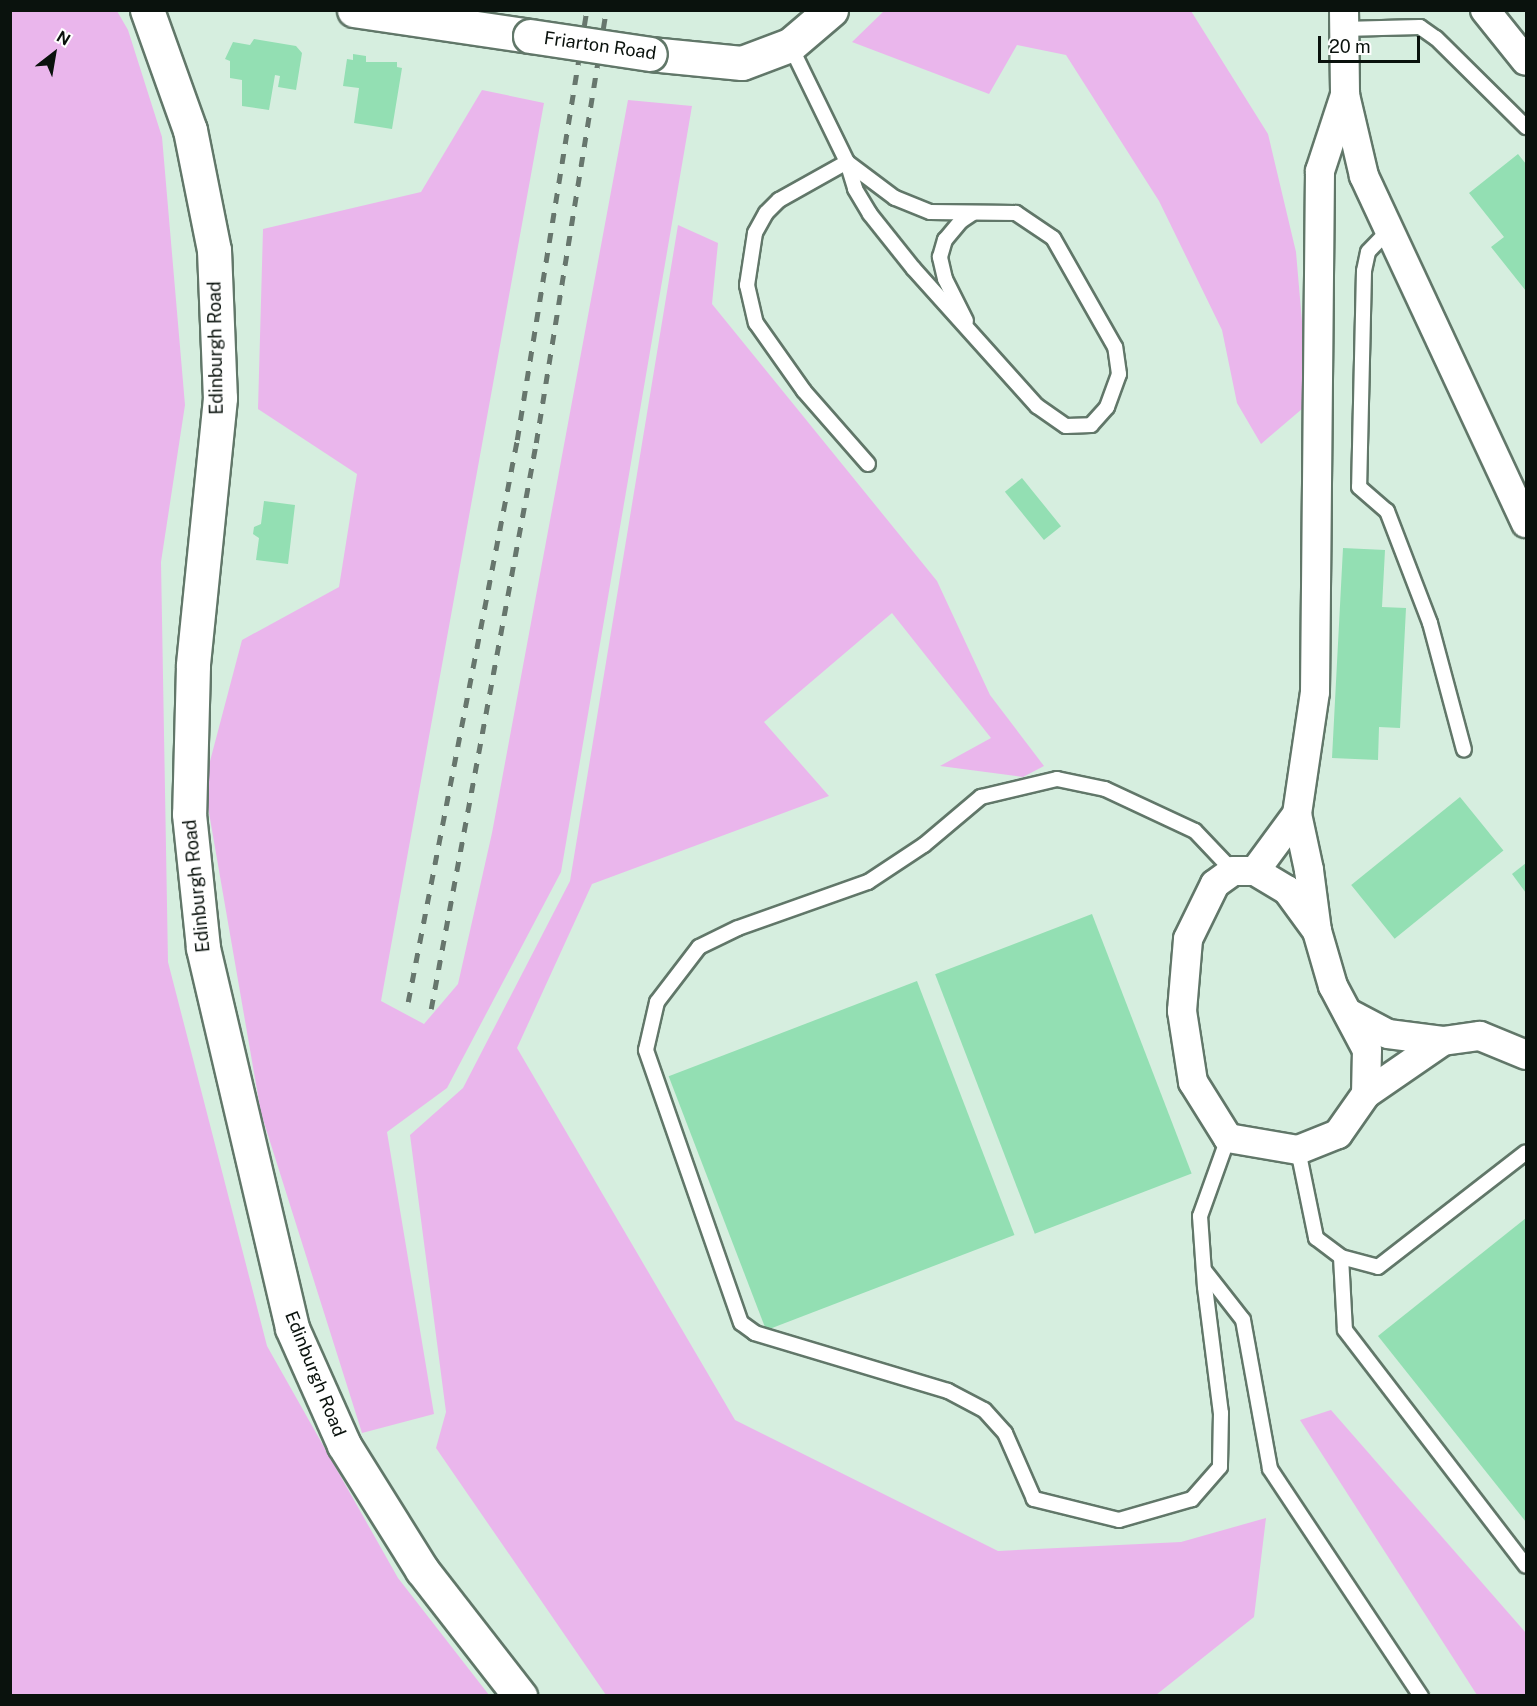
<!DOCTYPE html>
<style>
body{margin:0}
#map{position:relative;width:1537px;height:1706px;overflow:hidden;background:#d6eedf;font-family:"Public Sans",sans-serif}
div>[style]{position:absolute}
.green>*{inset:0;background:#eab6ec}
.building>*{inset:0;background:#93dfb3;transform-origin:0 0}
.roads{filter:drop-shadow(2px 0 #617769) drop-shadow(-2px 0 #617769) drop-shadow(0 2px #617769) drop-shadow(0 -2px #617769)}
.service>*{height:14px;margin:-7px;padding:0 7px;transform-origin:7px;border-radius:7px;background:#fff}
.minor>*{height:28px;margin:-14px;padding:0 14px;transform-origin:14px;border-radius:14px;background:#fff}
.tertiary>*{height:33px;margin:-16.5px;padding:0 16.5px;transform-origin:16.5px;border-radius:16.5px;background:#fff}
.primary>*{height:33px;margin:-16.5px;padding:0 16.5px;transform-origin:16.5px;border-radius:16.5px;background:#fff}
.rail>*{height:4.5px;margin-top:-2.25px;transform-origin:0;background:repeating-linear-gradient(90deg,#67766d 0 10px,transparent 0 20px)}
.bridges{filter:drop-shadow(2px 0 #617769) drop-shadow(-2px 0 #617769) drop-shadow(0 2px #617769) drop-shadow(0 -2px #617769)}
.tertiary-bridge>*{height:33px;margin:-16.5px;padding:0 16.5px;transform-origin:16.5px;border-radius:16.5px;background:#fff}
span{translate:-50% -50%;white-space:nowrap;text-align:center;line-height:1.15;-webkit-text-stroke:6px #fff;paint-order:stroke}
.street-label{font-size:18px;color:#0a120d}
.frame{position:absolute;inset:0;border:12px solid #0a120d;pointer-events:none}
.north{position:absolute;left:24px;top:24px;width:60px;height:60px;-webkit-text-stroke:4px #fff;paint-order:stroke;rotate:31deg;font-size:16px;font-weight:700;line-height:24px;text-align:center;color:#0a120d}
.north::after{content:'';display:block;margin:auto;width:21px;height:27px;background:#0a120d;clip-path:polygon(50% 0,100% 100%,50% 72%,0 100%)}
.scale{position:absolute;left:1318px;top:36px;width:102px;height:27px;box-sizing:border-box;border:3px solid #0a120d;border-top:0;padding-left:8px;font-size:18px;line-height:21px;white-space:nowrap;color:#0a120d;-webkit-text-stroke:4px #fff;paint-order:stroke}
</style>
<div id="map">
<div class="green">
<div style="clip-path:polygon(11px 10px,117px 11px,128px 30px,162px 137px,185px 405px,161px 562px,168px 962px,267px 1346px,398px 1578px,489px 1695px,11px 1695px)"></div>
<div style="clip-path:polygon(884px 11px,1191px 11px,1268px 134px,1296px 252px,1309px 403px,1261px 444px,1237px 403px,1222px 330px,1159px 201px,1066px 55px,1017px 45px,989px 94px,852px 42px)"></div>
<div style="clip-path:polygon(482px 90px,544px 103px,381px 1001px,424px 1024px,458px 984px,492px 833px,628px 100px,692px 106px,561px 872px,447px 1088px,387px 1132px,434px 1414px,362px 1433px,261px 1113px,204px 784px,242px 640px,339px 587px,357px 474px,258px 409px,263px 229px,421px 192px)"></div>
<div style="clip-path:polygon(678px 225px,718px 243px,712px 304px,937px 581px,990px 695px,1044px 766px,1023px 777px,940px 766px,991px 738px,892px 613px,764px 722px,829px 796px,592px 884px,517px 1048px,735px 1420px,998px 1551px,1181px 1542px,1266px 1518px,1254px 1617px,1156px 1695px,606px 1695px,436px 1448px,446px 1412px,410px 1135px,463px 1088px,570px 881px)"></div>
<div style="clip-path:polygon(1331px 1410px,1526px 1633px,1526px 1695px,1477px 1695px,1300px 1420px)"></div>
</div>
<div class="building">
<div style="clip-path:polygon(254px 39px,296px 46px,302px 53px,296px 90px,278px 87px,280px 76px,275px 75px,269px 110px,242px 106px,242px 80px,230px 78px,230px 61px,225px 59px,233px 42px,250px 45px)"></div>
<div style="clip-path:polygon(353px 54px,366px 56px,366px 62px,397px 62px,397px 67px,402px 68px,392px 129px,354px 123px,359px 88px,343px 86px,347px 59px,353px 60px)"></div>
<div style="clip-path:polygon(1518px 154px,1526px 164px,1526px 291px,1491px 247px,1504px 237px,1469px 193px)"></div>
<div style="left:1022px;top:478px;width:62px;height:22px;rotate:51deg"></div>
<div style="clip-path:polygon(264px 501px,295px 505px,288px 564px,256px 560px,259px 538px,253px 534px,254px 527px,261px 524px)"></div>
<div style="clip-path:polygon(1343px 548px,1385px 550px,1382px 607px,1406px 608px,1400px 728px,1379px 727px,1378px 760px,1332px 758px)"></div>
<div style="left:1460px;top:797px;width:69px;height:140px;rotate:51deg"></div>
<div style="clip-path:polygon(1526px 863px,1526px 893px,1512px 874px)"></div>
<div style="left:1092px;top:914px;width:278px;height:168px;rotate:69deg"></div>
<div style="left:917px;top:981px;width:272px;height:266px;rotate:69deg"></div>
<div style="clip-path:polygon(1526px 1218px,1526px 1522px,1378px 1336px)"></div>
</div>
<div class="roads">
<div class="service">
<div style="left:1343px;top:29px;width:77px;rotate:-1.5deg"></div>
<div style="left:1420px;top:27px;width:19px;rotate:35deg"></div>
<div style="left:1436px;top:38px;width:127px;rotate:44.7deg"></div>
<div style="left:790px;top:45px;width:130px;rotate:64deg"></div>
<div style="left:847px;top:162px;width:28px;rotate:73deg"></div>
<div style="left:855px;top:189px;width:29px;rotate:59deg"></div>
<div style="left:870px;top:214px;width:69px;rotate:51.5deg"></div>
<div style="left:913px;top:268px;width:186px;rotate:48.1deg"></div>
<div style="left:1037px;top:406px;width:35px;rotate:35deg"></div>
<div style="left:1066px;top:426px;width:25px;rotate:-2deg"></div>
<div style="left:1091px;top:425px;width:24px;rotate:-48deg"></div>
<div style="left:1107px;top:407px;width:35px;rotate:-70deg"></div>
<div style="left:1119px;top:374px;width:27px;rotate:-98deg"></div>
<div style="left:1115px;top:347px;width:125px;rotate:-119.6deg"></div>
<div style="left:1053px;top:238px;width:45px;rotate:-146deg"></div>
<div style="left:1016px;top:213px;width:86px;rotate:-179.3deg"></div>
<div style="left:930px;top:212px;width:38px;rotate:-158deg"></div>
<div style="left:895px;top:198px;width:60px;rotate:-143.1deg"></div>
<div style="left:847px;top:162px;width:78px;rotate:150.8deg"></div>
<div style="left:779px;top:200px;width:18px;rotate:135deg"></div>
<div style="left:766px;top:213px;width:23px;rotate:119deg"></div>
<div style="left:755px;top:233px;width:53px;rotate:98.7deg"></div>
<div style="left:747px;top:285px;width:39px;rotate:77deg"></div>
<div style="left:756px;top:323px;width:83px;rotate:54.8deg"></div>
<div style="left:804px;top:391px;width:97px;rotate:48.8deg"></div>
<div style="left:1389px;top:230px;width:30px;rotate:134deg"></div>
<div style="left:1368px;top:252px;width:19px;rotate:102deg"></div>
<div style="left:1364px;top:271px;width:216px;rotate:91.3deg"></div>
<div style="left:1359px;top:487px;width:37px;rotate:41deg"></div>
<div style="left:1387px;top:511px;width:120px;rotate:69deg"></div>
<div style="left:1430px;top:623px;width:131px;rotate:75deg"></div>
<div style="left:966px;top:321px;width:47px;rotate:-116.6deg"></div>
<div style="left:945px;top:279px;width:23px;rotate:-103deg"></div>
<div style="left:940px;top:257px;width:18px;rotate:-74deg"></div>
<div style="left:945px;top:240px;width:25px;rotate:-50deg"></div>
<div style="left:961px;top:221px;width:14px;rotate:-34deg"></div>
<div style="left:1228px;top:1138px;width:83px;rotate:109.7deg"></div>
<div style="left:1200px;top:1216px;width:71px;rotate:86deg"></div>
<div style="left:1205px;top:1287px;width:127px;rotate:82.8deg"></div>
<div style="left:1221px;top:1413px;width:54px;rotate:91.1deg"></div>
<div style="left:1220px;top:1467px;width:43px;rotate:131.2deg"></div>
<div style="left:1192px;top:1499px;width:76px;rotate:164deg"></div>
<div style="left:1119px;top:1520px;width:88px;rotate:-166.1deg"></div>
<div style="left:1034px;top:1499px;width:72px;rotate:-113.7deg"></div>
<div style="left:1005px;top:1433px;width:31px;rotate:-132deg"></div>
<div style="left:984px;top:1410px;width:41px;rotate:-152.2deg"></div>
<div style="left:948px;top:1391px;width:202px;rotate:-163.3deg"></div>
<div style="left:755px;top:1333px;width:17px;rotate:-144deg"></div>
<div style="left:741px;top:1323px;width:289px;rotate:-109.2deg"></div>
<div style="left:646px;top:1050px;width:49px;rotate:-77.1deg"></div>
<div style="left:657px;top:1002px;width:69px;rotate:-52.6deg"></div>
<div style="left:699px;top:947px;width:43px;rotate:-26deg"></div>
<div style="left:738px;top:928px;width:138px;rotate:-19.5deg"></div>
<div style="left:868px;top:882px;width:67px;rotate:-33.5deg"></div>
<div style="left:924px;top:845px;width:75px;rotate:-40.1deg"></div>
<div style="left:981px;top:797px;width:78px;rotate:-13.3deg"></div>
<div style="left:1057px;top:779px;width:49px;rotate:11.8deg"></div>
<div style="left:1105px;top:789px;width:99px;rotate:25deg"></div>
<div style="left:1195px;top:831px;width:55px;rotate:46.5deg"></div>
<div style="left:1298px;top:1150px;width:90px;rotate:78.4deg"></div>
<div style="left:1316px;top:1238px;width:31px;rotate:37deg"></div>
<div style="left:1341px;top:1257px;width:38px;rotate:15deg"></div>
<div style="left:1378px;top:1267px;width:187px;rotate:-37.8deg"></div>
<div style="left:1341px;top:1257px;width:73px;rotate:86.9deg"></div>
<div style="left:1345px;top:1330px;width:297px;rotate:52.5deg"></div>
<div style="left:1204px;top:1270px;width:63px;rotate:52deg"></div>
<div style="left:1243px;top:1320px;width:151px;rotate:79.7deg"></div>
<div style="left:1270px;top:1469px;width:273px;rotate:56.4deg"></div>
</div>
<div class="minor">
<div style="left:1344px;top:10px;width:85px;rotate:89.3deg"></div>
<div style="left:1345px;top:95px;width:83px;rotate:76.8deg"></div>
<div style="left:1364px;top:176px;width:383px;rotate:65deg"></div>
<div style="left:1485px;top:10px;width:65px;rotate:51.2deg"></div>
<div style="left:1233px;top:871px;width:22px"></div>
<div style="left:1255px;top:871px;width:37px;rotate:31deg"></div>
<div style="left:1287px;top:890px;width:51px;rotate:53.8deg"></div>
<div style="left:1317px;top:931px;width:57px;rotate:73.8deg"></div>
<div style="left:1333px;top:986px;width:72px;rotate:62deg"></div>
<div style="left:1367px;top:1050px;width:44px;rotate:91.3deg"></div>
<div style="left:1366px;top:1094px;width:49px;rotate:125deg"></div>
<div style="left:1338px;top:1134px;width:43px;rotate:158.2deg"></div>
<div style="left:1298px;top:1150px;width:71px;rotate:-170.3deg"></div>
<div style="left:1228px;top:1138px;width:66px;rotate:-122deg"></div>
<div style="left:1193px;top:1082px;width:72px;rotate:-98.8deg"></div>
<div style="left:1182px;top:1011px;width:72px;rotate:-85.2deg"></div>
<div style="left:1188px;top:939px;width:61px;rotate:-63.9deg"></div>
<div style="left:1215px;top:884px;width:22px;rotate:-36deg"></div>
<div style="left:1255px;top:871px;width:71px;rotate:-53.6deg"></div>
<div style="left:1317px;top:931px;width:62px;rotate:-97.5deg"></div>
<div style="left:1309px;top:870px;width:57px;rotate:-102.1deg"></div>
<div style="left:1297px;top:814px;width:123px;rotate:-81.6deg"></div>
<div style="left:1315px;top:692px;width:521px;rotate:-89.45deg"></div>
<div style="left:1320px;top:171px;width:80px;rotate:-71.8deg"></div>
<div style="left:1348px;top:1013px;width:45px;rotate:27.7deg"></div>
<div style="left:1388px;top:1034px;width:55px;rotate:7.3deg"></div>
<div style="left:1443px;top:1041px;width:37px;rotate:-8deg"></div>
<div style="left:1480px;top:1036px;width:50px;rotate:22.4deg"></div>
<div style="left:1366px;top:1094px;width:93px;rotate:-34.5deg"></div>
</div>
<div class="tertiary">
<div style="left:354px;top:10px;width:178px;rotate:8.4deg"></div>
<div style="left:650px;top:54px;width:92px;rotate:5.6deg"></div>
<div style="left:742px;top:63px;width:51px;rotate:-20.6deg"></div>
<div style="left:790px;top:45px;width:54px;rotate:-40.5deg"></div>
</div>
<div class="primary">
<div style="left:147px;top:10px;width:127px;rotate:70.3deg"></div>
<div style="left:190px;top:130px;width:122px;rotate:78.7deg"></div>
<div style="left:214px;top:250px;width:148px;rotate:87.7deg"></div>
<div style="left:220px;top:398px;width:269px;rotate:95.8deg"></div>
<div style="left:193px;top:666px;width:148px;rotate:91.5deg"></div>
<div style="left:189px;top:814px;width:135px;rotate:84deg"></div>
<div style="left:203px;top:948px;width:390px;rotate:76.8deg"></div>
<div style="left:292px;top:1328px;width:128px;rotate:66deg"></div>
<div style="left:344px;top:1445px;width:147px;rotate:58deg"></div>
<div style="left:422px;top:1570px;width:160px;rotate:52.1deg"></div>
</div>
</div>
<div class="rail">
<div style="left:408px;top:1002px;width:572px;rotate:-79.02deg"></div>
<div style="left:517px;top:440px;width:436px;rotate:-80.8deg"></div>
<div style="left:431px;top:1009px;width:576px;rotate:-79.49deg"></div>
<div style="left:536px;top:443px;width:439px;rotate:-80.8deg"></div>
</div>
<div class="bridges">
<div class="tertiary-bridge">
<div style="left:530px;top:36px;width:121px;rotate:8.5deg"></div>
</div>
</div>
<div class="street-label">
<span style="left:600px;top:46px;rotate:8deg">Friarton Road</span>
<span style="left:216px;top:348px;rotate:-91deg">Edinburgh Road</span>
<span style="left:197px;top:886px;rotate:-96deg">Edinburgh Road</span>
<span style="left:315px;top:1374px;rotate:68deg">Edinburgh Road</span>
</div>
<div class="frame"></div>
<div class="north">N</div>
<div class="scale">20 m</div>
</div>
